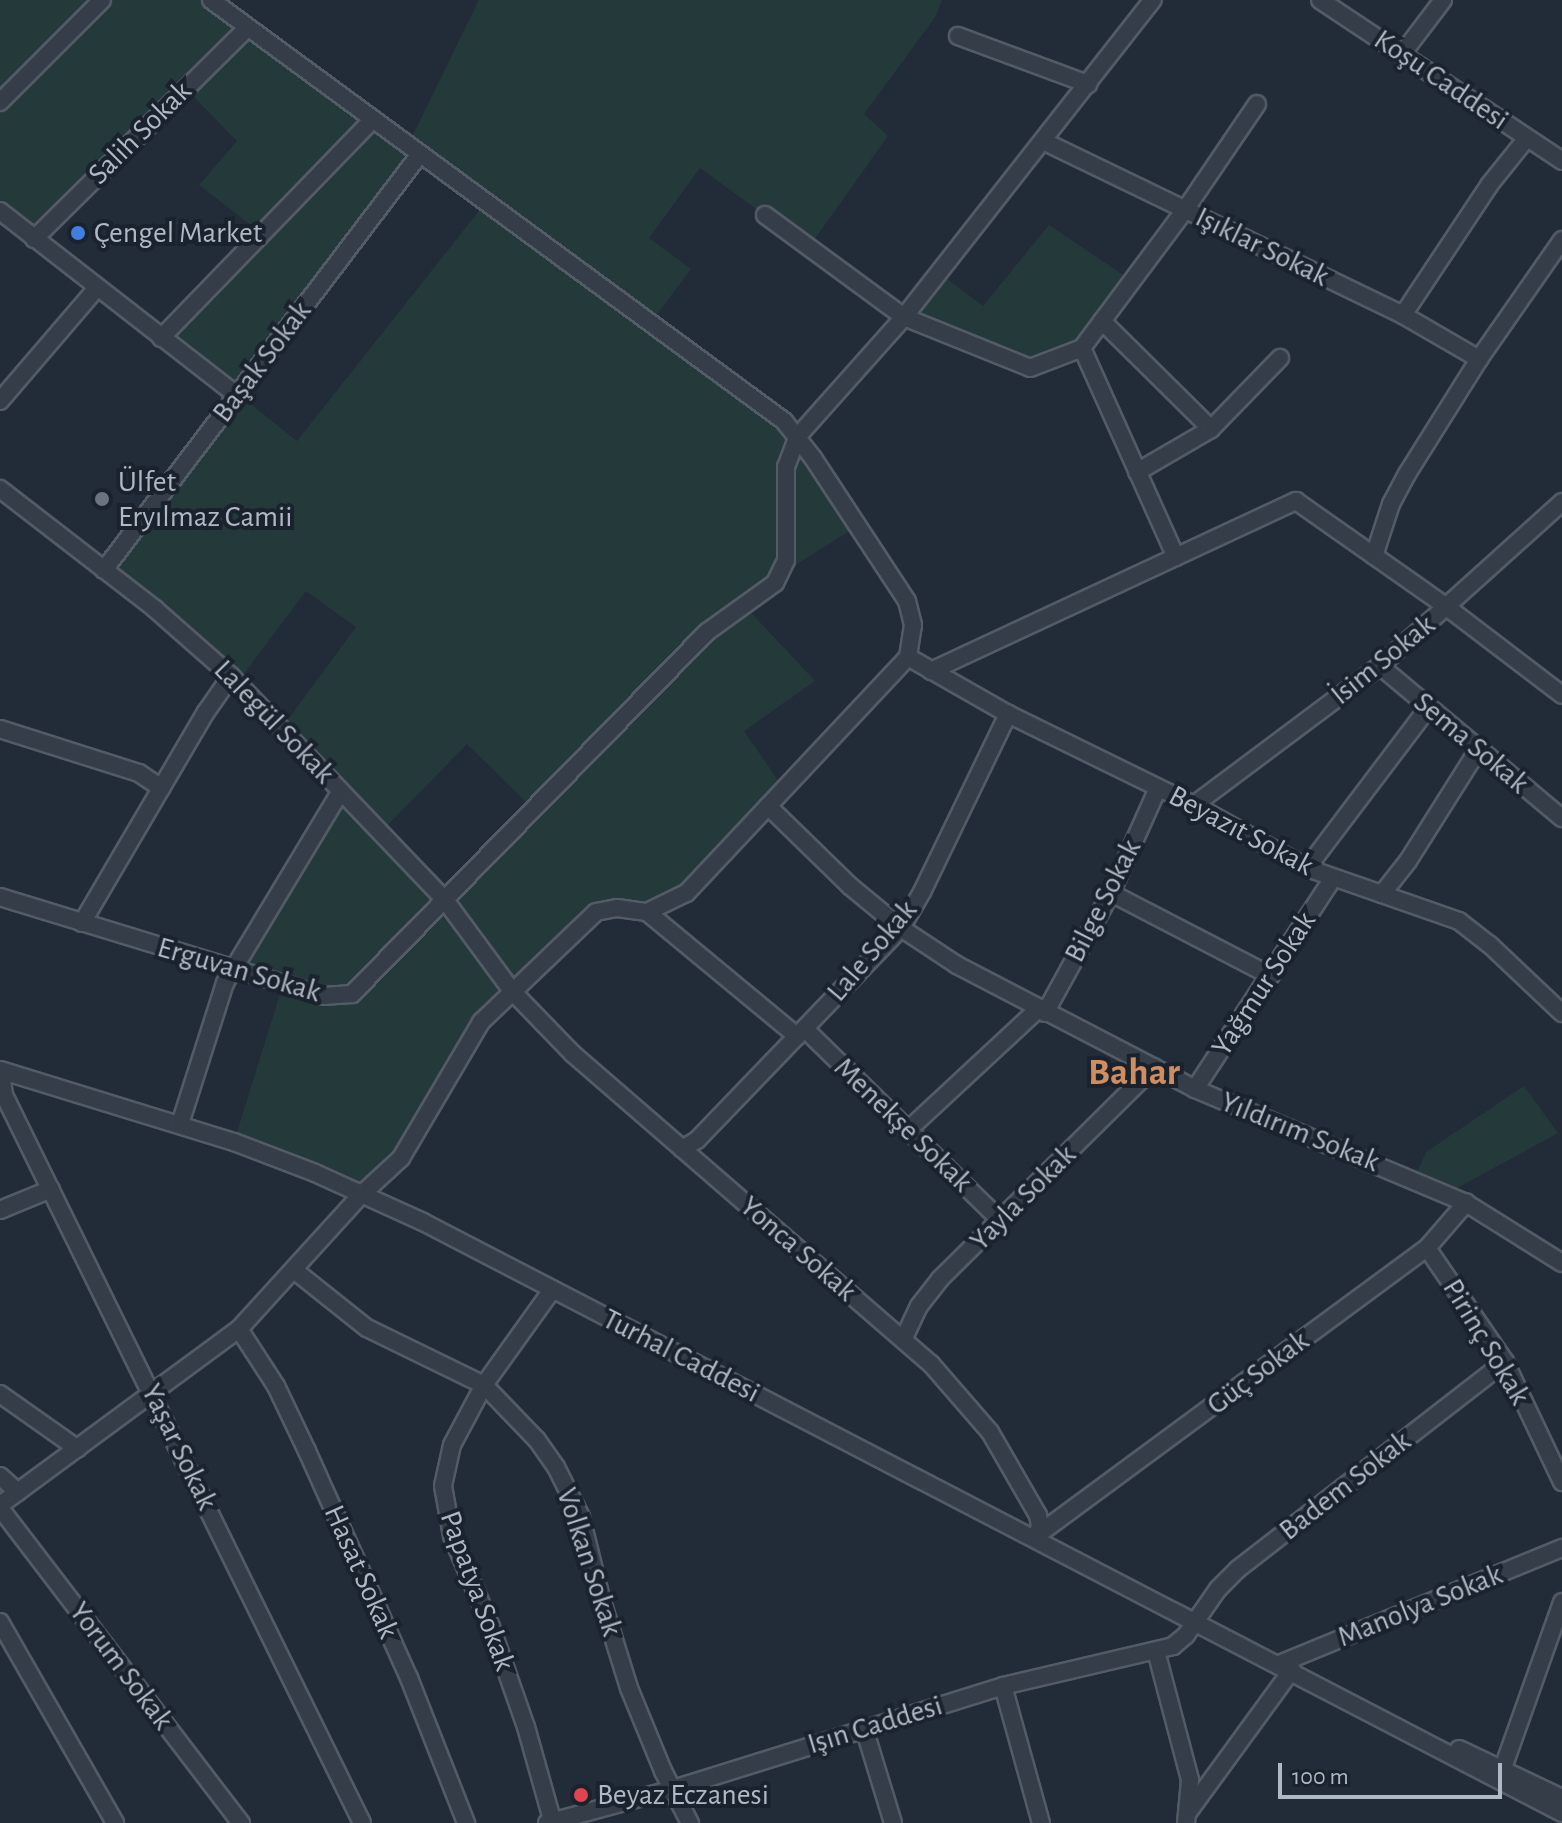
<!DOCTYPE html>
<meta charset="utf-8">
<style>
body{margin:0}
#map{position:relative;width:1562px;height:1823px;overflow:hidden;background:#222c38;font-family:"Alegreya Sans",sans-serif}
div>[style]{position:absolute}
.green>*{inset:0;background:#24393a}
.roads{filter:drop-shadow(2px 0 #535b66) drop-shadow(-2px 0 #535b66) drop-shadow(0 2px #535b66) drop-shadow(0 -2px #535b66)}
.minor>*{height:16px;margin:-8px;padding:0 8px;transform-origin:8px;border-radius:8px;background:#353e48}
.dots>*{width:22px;height:22px;translate:-50% -50%;box-sizing:border-box;border:4px solid #1a232d;border-radius:50%}
span{translate:-50% -50%;white-space:nowrap;text-align:center;line-height:1.15;-webkit-text-stroke:8px #1a232d;paint-order:stroke}
.street-label{font-size:30px;color:#b0b8c5}
.poi-label{font-size:30px;color:#b0b8c5}
.left{translate:0 -50%;text-align:left}
.district-label{font-size:38px;color:#cf8d60;font-weight:700}
.scale{position:absolute;left:1278px;top:1763px;width:224px;height:36px;box-sizing:border-box;border:4px solid #b0b8c5;border-top:0;padding-left:10px;font-size:24px;line-height:28px;white-space:nowrap;color:#b0b8c5;-webkit-text-stroke:6px #1a232d;paint-order:stroke}
</style>
<div id="map">
<div class="green">
<div style="clip-path:polygon(evenodd,0 0,211px 0,408px 145px,479px 0,942px 0,936px 16px,864px 114px,888px 136px,809px 247px,700px 168px,649px 238px,691px 269px,652px 321px,763px 403px,859px 525px,781px 574px,743px 604px,815px 681px,744px 731px,784px 789px,674px 901px,606px 909px,481px 1022px,430px 1113px,362px 1194px,234px 1142px,283px 984px,233px 969px,340px 791px,281px 729px,356px 627px,306px 591px,237px 683px,104px 570px,236px 396px,0 209px,0 0,185px 88px,237px 141px,199px 185px,256px 229px,164px 328px,40px 232px,185px 88px,0 0,421px 154px,486px 202px,297px 441px,243px 398px,421px 154px,0 0,467px 744px,533px 809px,445px 899px,381px 832px,467px 744px)"></div>
<div style="clip-path:polygon(1049px 225px,1132px 281px,1082px 348px,1030px 368px,904px 317px,939px 273px,983px 306px)"></div>
<div style="clip-path:polygon(1524px 1086px,1558px 1133px,1446px 1194px,1414px 1180px,1426px 1152px)"></div>
</div>
<div class="roads">
<div class="minor">
<div style="left:211px;top:0;width:711px;rotate:36.31deg"></div>
<div style="left:784px;top:421px;width:47px;rotate:51.9deg"></div>
<div style="left:813px;top:458px;width:171px;rotate:56.7deg"></div>
<div style="left:907px;top:601px;width:25px;rotate:76deg"></div>
<div style="left:913px;top:625px;width:32px;rotate:99deg"></div>
<div style="left:908px;top:657px;width:324px;rotate:133.2deg"></div>
<div style="left:686px;top:893px;width:43px;rotate:154deg"></div>
<div style="left:1320px;top:0;width:291px;rotate:33.6deg"></div>
<div style="left:958px;top:36px;width:139px;rotate:20.3deg"></div>
<div style="left:1402px;top:54px;width:68px;rotate:-52.8deg"></div>
<div style="left:0;top:102px;width:144px;rotate:-45deg"></div>
<div style="left:1043px;top:141px;width:400px;rotate:25.8deg"></div>
<div style="left:1403px;top:315px;width:88px;rotate:30.1deg"></div>
<div style="left:0;top:211px;width:299px;rotate:37.9deg"></div>
<div style="left:765px;top:215px;width:172px;rotate:36.3deg"></div>
<div style="left:904px;top:317px;width:136px;rotate:22deg"></div>
<div style="left:1030px;top:368px;width:56px;rotate:-21deg"></div>
<div style="left:1082px;top:348px;width:172px;rotate:-53.3deg"></div>
<div style="left:1185px;top:210px;width:128px;rotate:-55.8deg"></div>
<div style="left:34px;top:239px;width:300px;rotate:-44.7deg"></div>
<div style="left:1403px;top:315px;width:157px;rotate:-56.4deg"></div>
<div style="left:1490px;top:184px;width:59px;rotate:-51.2deg"></div>
<div style="left:1102px;top:321px;width:153px;rotate:44.7deg"></div>
<div style="left:161px;top:338px;width:303px;rotate:-45.9deg"></div>
<div style="left:1082px;top:348px;width:229px;rotate:65.8deg"></div>
<div style="left:0;top:401px;width:149px;rotate:-49.4deg"></div>
<div style="left:1137px;top:472px;width:86px;rotate:-30.2deg"></div>
<div style="left:1211px;top:429px;width:99px;rotate:-45.8deg"></div>
<div style="left:0;top:489px;width:196px;rotate:37.7deg"></div>
<div style="left:155px;top:609px;width:101px;rotate:41.4deg"></div>
<div style="left:231px;top:676px;width:310px;rotate:46.3deg"></div>
<div style="left:445px;top:900px;width:113px;rotate:53.6deg"></div>
<div style="left:512px;top:991px;width:88px;rotate:45.9deg"></div>
<div style="left:573px;top:1054px;width:474px;rotate:40.9deg"></div>
<div style="left:931px;top:1364px;width:90px;rotate:49.1deg"></div>
<div style="left:990px;top:1432px;width:96px;rotate:60deg"></div>
<div style="left:1038px;top:1515px;width:11px;rotate:80deg"></div>
<div style="left:1040px;top:1526px;width:14px;rotate:107deg"></div>
<div style="left:1374px;top:556px;width:55px;rotate:-71.9deg"></div>
<div style="left:1391px;top:504px;width:34px;rotate:-62deg"></div>
<div style="left:1407px;top:474px;width:136px;rotate:-57.9deg"></div>
<div style="left:1479px;top:359px;width:145px;rotate:-55.1deg"></div>
<div style="left:104px;top:570px;width:522px;rotate:-52.78deg"></div>
<div style="left:908px;top:657px;width:115px;rotate:29.7deg"></div>
<div style="left:1008px;top:714px;width:207px;rotate:26.1deg"></div>
<div style="left:1194px;top:805px;width:129px;rotate:29.1deg"></div>
<div style="left:1307px;top:868px;width:161px;rotate:19.2deg"></div>
<div style="left:1459px;top:921px;width:39px;rotate:38deg"></div>
<div style="left:1490px;top:945px;width:99px;rotate:43.4deg"></div>
<div style="left:1380px;top:666px;width:237px;rotate:39.9deg"></div>
<div style="left:931px;top:671px;width:403px;rotate:-25deg"></div>
<div style="left:1296px;top:501px;width:186px;rotate:35.1deg"></div>
<div style="left:1448px;top:608px;width:143px;rotate:37.3deg"></div>
<div style="left:0;top:729px;width:146px;rotate:17.6deg"></div>
<div style="left:139px;top:773px;width:27px;rotate:34deg"></div>
<div style="left:1194px;top:805px;width:232px;rotate:-36.8deg"></div>
<div style="left:1380px;top:666px;width:245px;rotate:-42deg"></div>
<div style="left:768px;top:806px;width:115px;rotate:44.3deg"></div>
<div style="left:850px;top:886px;width:66px;rotate:39.5deg"></div>
<div style="left:901px;top:928px;width:67px;rotate:33.5deg"></div>
<div style="left:957px;top:965px;width:268px;rotate:27.5deg"></div>
<div style="left:1195px;top:1089px;width:294px;rotate:22.8deg"></div>
<div style="left:1466px;top:1203px;width:113px;rotate:32deg"></div>
<div style="left:1307px;top:868px;width:201px;rotate:-52.9deg"></div>
<div style="left:1111px;top:893px;width:180px;rotate:27.4deg"></div>
<div style="left:1382px;top:894px;width:42px;rotate:-51.8deg"></div>
<div style="left:1408px;top:861px;width:131px;rotate:-57.8deg"></div>
<div style="left:0;top:897px;width:338px;rotate:17deg"></div>
<div style="left:323px;top:996px;width:29px;rotate:-4deg"></div>
<div style="left:352px;top:994px;width:507px;rotate:-45.56deg"></div>
<div style="left:707px;top:632px;width:84px;rotate:-35.8deg"></div>
<div style="left:775px;top:583px;width:25px;rotate:-64deg"></div>
<div style="left:786px;top:560px;width:93px;rotate:-90deg"></div>
<div style="left:786px;top:467px;width:33px;rotate:-69deg"></div>
<div style="left:798px;top:436px;width:159px;rotate:-48.3deg"></div>
<div style="left:904px;top:317px;width:403px;rotate:-51.9deg"></div>
<div style="left:82px;top:923px;width:245px;rotate:-59.6deg"></div>
<div style="left:206px;top:712px;width:44px;rotate:-55.2deg"></div>
<div style="left:1045px;top:1013px;width:137px;rotate:-61.2deg"></div>
<div style="left:1111px;top:893px;width:115px;rotate:-65.9deg"></div>
<div style="left:805px;top:1029px;width:274px;rotate:44.4deg"></div>
<div style="left:0;top:1070px;width:245px;rotate:17.1deg"></div>
<div style="left:234px;top:1142px;width:87px;rotate:20.9deg"></div>
<div style="left:315px;top:1173px;width:119px;rotate:24.4deg"></div>
<div style="left:423px;top:1222px;width:1283px;rotate:27.42deg"></div>
<div style="left:1px;top:1071px;width:24px;rotate:83deg"></div>
<div style="left:4px;top:1095px;width:811px;rotate:63.81deg"></div>
<div style="left:1195px;top:1089px;width:252px;rotate:-56.8deg"></div>
<div style="left:180px;top:1124px;width:148px;rotate:-72.3deg"></div>
<div style="left:225px;top:983px;width:224px;rotate:-58.9deg"></div>
<div style="left:908px;top:1130px;width:178px;rotate:-42.9deg"></div>
<div style="left:682px;top:1149px;width:17px;rotate:-31deg"></div>
<div style="left:697px;top:1140px;width:294px;rotate:-46.1deg"></div>
<div style="left:901px;top:928px;width:42px;rotate:-59.7deg"></div>
<div style="left:922px;top:892px;width:198px;rotate:-64.2deg"></div>
<div style="left:0;top:1210px;width:55px;rotate:-22.4deg"></div>
<div style="left:1427px;top:1248px;width:138px;rotate:55.6deg"></div>
<div style="left:1505px;top:1362px;width:133px;rotate:64.6deg"></div>
<div style="left:294px;top:1270px;width:93px;rotate:38.5deg"></div>
<div style="left:367px;top:1328px;width:130px;rotate:26deg"></div>
<div style="left:484px;top:1385px;width:76px;rotate:46.1deg"></div>
<div style="left:537px;top:1440px;width:33px;rotate:55deg"></div>
<div style="left:556px;top:1467px;width:56px;rotate:63.4deg"></div>
<div style="left:581px;top:1517px;width:83px;rotate:76.1deg"></div>
<div style="left:601px;top:1598px;width:94px;rotate:72.7deg"></div>
<div style="left:629px;top:1688px;width:90px;rotate:67.7deg"></div>
<div style="left:663px;top:1771px;width:59px;rotate:62.6deg"></div>
<div style="left:552px;top:1290px;width:117px;rotate:125.6deg"></div>
<div style="left:484px;top:1385px;width:68px;rotate:118.1deg"></div>
<div style="left:452px;top:1445px;width:42px;rotate:102.4deg"></div>
<div style="left:443px;top:1486px;width:51px;rotate:79.8deg"></div>
<div style="left:452px;top:1536px;width:99px;rotate:66.8deg"></div>
<div style="left:491px;top:1627px;width:106px;rotate:70.7deg"></div>
<div style="left:526px;top:1727px;width:100px;rotate:74.3deg"></div>
<div style="left:239px;top:1329px;width:68px;rotate:57deg"></div>
<div style="left:276px;top:1386px;width:72px;rotate:64.5deg"></div>
<div style="left:307px;top:1451px;width:249px;rotate:65.8deg"></div>
<div style="left:409px;top:1678px;width:156px;rotate:68.5deg"></div>
<div style="left:904px;top:1338px;width:35px;rotate:-65deg"></div>
<div style="left:919px;top:1306px;width:34px;rotate:-52deg"></div>
<div style="left:940px;top:1279px;width:301px;rotate:-44.7deg"></div>
<div style="left:0;top:1394px;width:95px;rotate:35.2deg"></div>
<div style="left:0;top:1476px;width:24px;rotate:42deg"></div>
<div style="left:0;top:1505px;width:297px;rotate:-36.4deg"></div>
<div style="left:239px;top:1329px;width:183px;rotate:-47.7deg"></div>
<div style="left:362px;top:1194px;width:53px;rotate:-42.7deg"></div>
<div style="left:401px;top:1158px;width:158px;rotate:-59.5deg"></div>
<div style="left:481px;top:1022px;width:159px;rotate:-43.7deg"></div>
<div style="left:596px;top:912px;width:21px;rotate:-11deg"></div>
<div style="left:617px;top:908px;width:30px;rotate:8deg"></div>
<div style="left:647px;top:912px;width:195px;rotate:39.6deg"></div>
<div style="left:0;top:1508px;width:397px;rotate:52.6deg"></div>
<div style="left:1040px;top:1533px;width:481px;rotate:-36.4deg"></div>
<div style="left:1427px;top:1248px;width:60px;rotate:-49.1deg"></div>
<div style="left:0;top:1622px;width:232px;rotate:60.2deg"></div>
<div style="left:1156px;top:1651px;width:133px;rotate:75.2deg"></div>
<div style="left:1190px;top:1780px;width:43px;rotate:95.3deg"></div>
<div style="left:1279px;top:1664px;width:306px;rotate:-22.3deg"></div>
<div style="left:1003px;top:1686px;width:142px;rotate:74.5deg"></div>
<div style="left:864px;top:1728px;width:99px;rotate:73deg"></div>
<div style="left:1459px;top:1749px;width:114px;rotate:25.4deg"></div>
<div style="left:1503px;top:1768px;width:176px;rotate:-70.4deg"></div>
<div style="left:1189px;top:1811px;width:175px;rotate:-53.9deg"></div>
<div style="left:547px;top:1823px;width:131px;rotate:-15.1deg"></div>
<div style="left:673px;top:1789px;width:346px;rotate:-17.3deg"></div>
<div style="left:1003px;top:1686px;width:175px;rotate:-13.2deg"></div>
<div style="left:1173px;top:1646px;width:17px;rotate:-40deg"></div>
<div style="left:1186px;top:1635px;width:56px;rotate:-55.2deg"></div>
<div style="left:1218px;top:1589px;width:28px;rotate:-45deg"></div>
<div style="left:1238px;top:1569px;width:338px;rotate:-37.8deg"></div>
</div>
</div>
<div class="dots">
<div style="left:78px;top:233px;background:#3f7fe0"></div>
<div style="left:102px;top:499px;background:#6b7280"></div>
<div style="left:581px;top:1795px;background:#e0444e"></div>
</div>
<div class="street-label">
<span style="left:1441px;top:80px;rotate:34deg">Koşu Caddesi</span>
<span style="left:140px;top:133px;rotate:-45deg">Salih Sokak</span>
<span style="left:1262px;top:247px;rotate:26deg">Işıklar Sokak</span>
<span style="left:262px;top:362px;rotate:-53deg">Başak Sokak</span>
<span style="left:1383px;top:660px;rotate:-39deg">İsim Sokak</span>
<span style="left:274px;top:722px;rotate:46deg">Lalegül Sokak</span>
<span style="left:1471px;top:743px;rotate:40deg">Sema Sokak</span>
<span style="left:1241px;top:831px;rotate:28deg">Beyazıt Sokak</span>
<span style="left:1103px;top:901px;rotate:-63deg">Bilge Sokak</span>
<span style="left:872px;top:951px;rotate:-50deg">Lale Sokak</span>
<span style="left:239px;top:970px;rotate:16deg">Erguvan Sokak</span>
<span style="left:1264px;top:984px;rotate:-57deg">Yağmur Sokak</span>
<span style="left:903px;top:1125px;rotate:44deg">Menekşe Sokak</span>
<span style="left:1300px;top:1132px;rotate:22deg">Yıldırım Sokak</span>
<span style="left:1023px;top:1198px;rotate:-45deg">Yayla Sokak</span>
<span style="left:798px;top:1249px;rotate:41deg">Yonca Sokak</span>
<span style="left:1486px;top:1342px;rotate:59deg">Pirinç Sokak</span>
<span style="left:681px;top:1356px;rotate:27deg">Turhal Caddesi</span>
<span style="left:1258px;top:1373px;rotate:-37deg">Güç Sokak</span>
<span style="left:179px;top:1447px;rotate:64deg">Yaşar Sokak</span>
<span style="left:1345px;top:1486px;rotate:-38deg">Badem Sokak</span>
<span style="left:589px;top:1562px;rotate:72deg">Volkan Sokak</span>
<span style="left:361px;top:1572px;rotate:66deg">Hasat Sokak</span>
<span style="left:477px;top:1591px;rotate:70deg">Papatya Sokak</span>
<span style="left:1420px;top:1606px;rotate:-22deg">Manolya Sokak</span>
<span style="left:121px;top:1666px;rotate:53deg">Yorum Sokak</span>
<span style="left:875px;top:1725px;rotate:-17deg">Işın Caddesi</span>
</div>
<div class="poi-label">
<span class="left" style="left:94px;top:233px">Çengel Market</span>
<span class="left" style="left:118px;top:499px">Ülfet<br>Eryılmaz Camii</span>
<span class="left" style="left:597px;top:1795px">Beyaz Eczanesi</span>
</div>
<div class="district-label">
<span style="left:1134px;top:1074px">Bahar</span>
</div>
<div class="scale">100 m</div>
</div>
